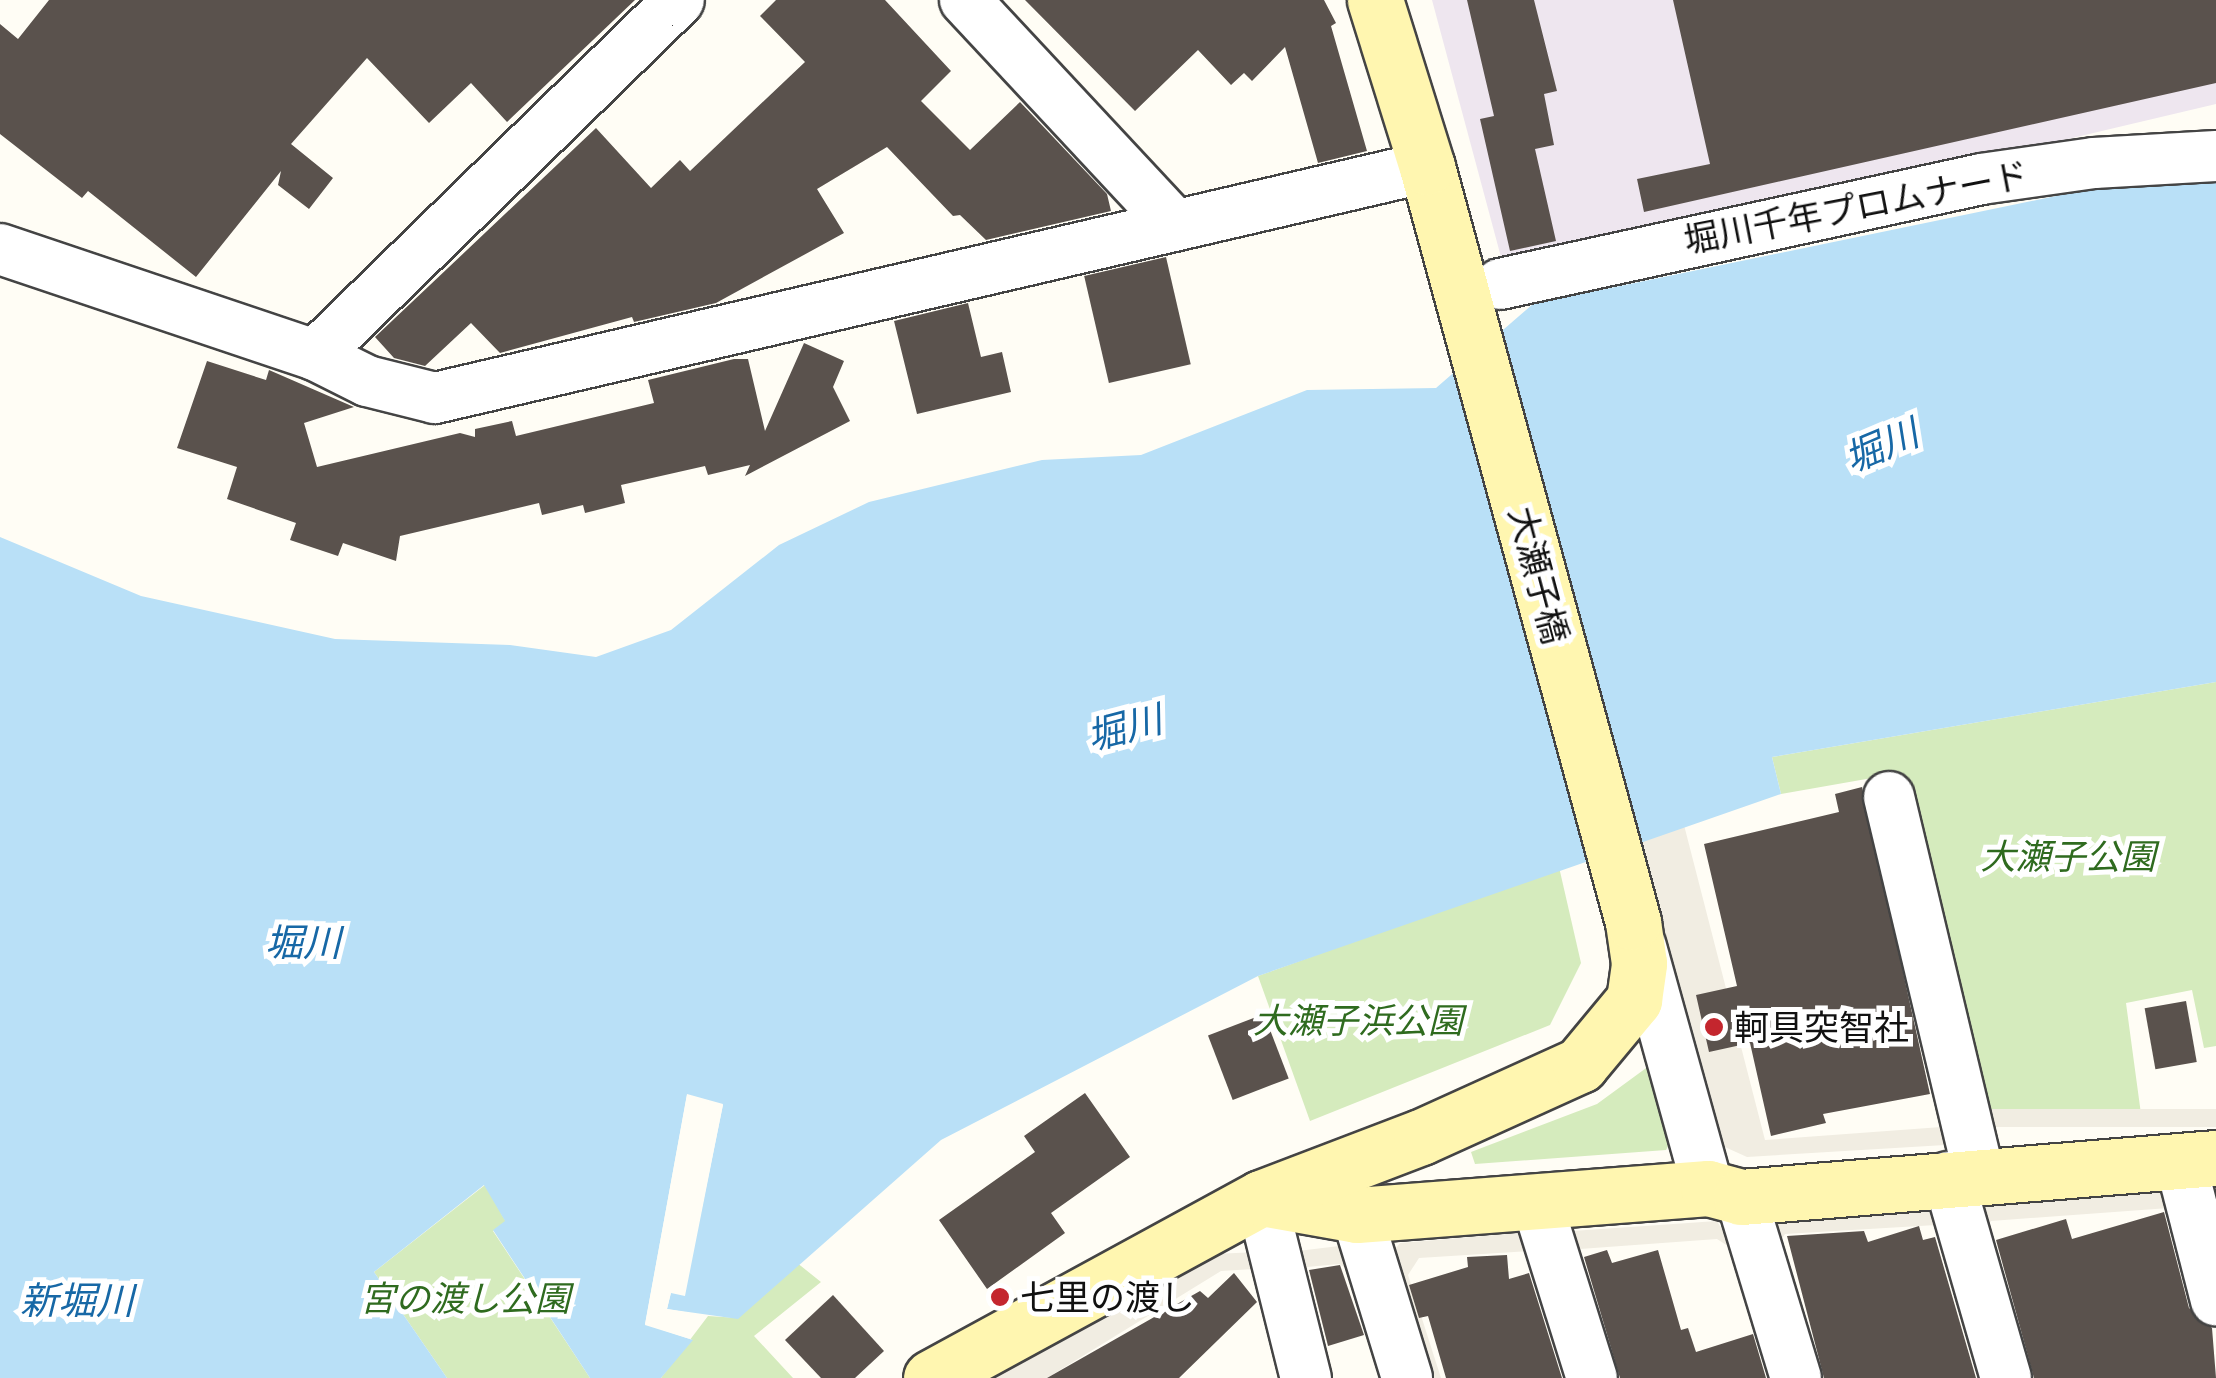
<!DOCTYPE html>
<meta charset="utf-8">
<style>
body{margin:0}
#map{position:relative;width:2216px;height:1378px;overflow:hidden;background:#fffdf5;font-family:"Noto Serif","Noto Sans JP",serif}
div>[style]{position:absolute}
.industrial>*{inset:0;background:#eee6ef}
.green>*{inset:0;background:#d5ebbd}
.plaza>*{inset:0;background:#f1ede2;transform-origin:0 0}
.water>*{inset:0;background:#b9e0f7}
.pier>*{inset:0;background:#fffdf5}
.building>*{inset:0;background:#5a524d;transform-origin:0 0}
.roads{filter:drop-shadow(2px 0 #444) drop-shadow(-2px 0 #444) drop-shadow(0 2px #444) drop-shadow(0 -2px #444)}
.street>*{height:50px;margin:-25px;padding:0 25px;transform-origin:25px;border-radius:25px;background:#fff}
.secondary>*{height:55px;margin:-27.5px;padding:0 27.5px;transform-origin:27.5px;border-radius:27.5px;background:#fff6b0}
.dots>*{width:28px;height:28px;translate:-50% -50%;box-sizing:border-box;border:5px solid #fff;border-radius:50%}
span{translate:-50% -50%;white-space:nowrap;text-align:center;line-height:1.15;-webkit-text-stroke:10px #fff;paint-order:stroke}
.street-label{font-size:35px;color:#111}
.park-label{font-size:35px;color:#2f6b1f;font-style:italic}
.poi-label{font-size:35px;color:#111}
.left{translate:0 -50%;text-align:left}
.water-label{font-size:38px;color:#1768a6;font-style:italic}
</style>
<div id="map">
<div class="industrial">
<div style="clip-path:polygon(1432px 0,2216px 0,2216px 104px,1505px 272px)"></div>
</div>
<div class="green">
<div style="clip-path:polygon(2216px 682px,2216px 1046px,2204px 1048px,2192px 990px,2126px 1003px,2141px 1114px,1981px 1125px,1903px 797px,1872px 778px,1781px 794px,1772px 757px)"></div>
<div style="clip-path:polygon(1559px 867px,1581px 963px,1550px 1025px,1310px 1121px,1258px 976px)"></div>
<div style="clip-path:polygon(1653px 1063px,1676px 1132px,1666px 1150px,1475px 1164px,1471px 1152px,1597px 1104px)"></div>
<div style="clip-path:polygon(485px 1185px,506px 1222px,493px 1231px,590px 1378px,447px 1378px,374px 1272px)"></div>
<div style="clip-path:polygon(796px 1262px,821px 1282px,754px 1336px,793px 1378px,661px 1378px,708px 1316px,738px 1318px)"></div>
</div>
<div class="plaza">
<div style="clip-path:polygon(1684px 825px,1765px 1140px,1955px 1126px,1953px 1138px,1945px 1145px,1747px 1157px,1716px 1143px,1634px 841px)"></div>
<div style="left:2216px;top:1109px;width:18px;height:236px;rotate:90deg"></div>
<div style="clip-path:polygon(2167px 1190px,2169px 1208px,1991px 1221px,1980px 1237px,1980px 1203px)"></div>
<div style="clip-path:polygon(1935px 1207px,1936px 1225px,1785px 1234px,1775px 1250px,1768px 1227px,1776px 1217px)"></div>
<div style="clip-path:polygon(1717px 1221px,1734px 1250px,1717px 1239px,1580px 1249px,1569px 1264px,1572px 1231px)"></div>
<div style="clip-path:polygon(1519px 1233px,1532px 1238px,1528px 1251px,1419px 1258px,1408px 1275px,1441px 1378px,1428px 1378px,1392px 1253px,1400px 1243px)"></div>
<div style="clip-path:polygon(1339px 1246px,1355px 1274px,1339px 1264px,1307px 1267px,1297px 1281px,1298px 1251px)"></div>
<div style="clip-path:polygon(1258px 1252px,1254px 1269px,1221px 1271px,1047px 1378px,990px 1378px,1214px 1254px)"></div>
</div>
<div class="water">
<div style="clip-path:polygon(2148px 177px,2216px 178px,2216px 682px,1772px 757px,1781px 794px,1258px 976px,941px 1140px,738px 1319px,667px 1309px,671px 1292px,684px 1295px,723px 1105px,687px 1095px,645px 1324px,693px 1340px,661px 1378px,590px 1378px,493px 1230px,505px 1221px,484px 1185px,374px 1272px,447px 1378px,0 1378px,0 537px,141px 596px,335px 639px,510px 645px,596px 657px,671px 630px,779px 545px,869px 502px,1042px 460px,1141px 455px,1307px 390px,1436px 388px,1533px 304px)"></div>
</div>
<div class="pier">
<div style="clip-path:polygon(687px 1094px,723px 1104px,685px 1296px,671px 1293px,667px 1309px,708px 1316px,662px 1310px,667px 1289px,681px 1290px,717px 1108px,690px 1101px,650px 1321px,693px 1340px,645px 1325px)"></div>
</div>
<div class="building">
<div style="clip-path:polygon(49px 0,635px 0,507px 122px,471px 83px,429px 123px,367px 58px,291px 144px,333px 178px,309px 209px,278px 185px,281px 171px,196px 277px,88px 191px,82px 198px,0 134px,0 24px,18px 39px)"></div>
<div style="clip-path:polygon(776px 0,885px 0,951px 71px,921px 101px,970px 150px,1020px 102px,1107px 194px,1111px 211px,986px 240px,960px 215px,953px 216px,887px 147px,817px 189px,844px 233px,716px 303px,634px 322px,632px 317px,500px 353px,471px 323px,425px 366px,394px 358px,375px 337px,596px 128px,651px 188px,680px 160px,690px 171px,805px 62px,760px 16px)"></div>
<div style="clip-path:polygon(1025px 0,1324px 0,1336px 23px,1331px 26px,1367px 151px,1318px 163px,1285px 47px,1252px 81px,1244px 73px,1231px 85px,1198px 50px,1135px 111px)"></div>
<div style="clip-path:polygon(1467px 0,1534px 0,1557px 91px,1544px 94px,1554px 145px,1535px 149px,1556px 241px,1510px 251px,1480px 119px,1494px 116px)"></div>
<div style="clip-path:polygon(1673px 0,2216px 0,2216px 83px,1644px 212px,1637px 179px,1710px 164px)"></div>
<div style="left:1166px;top:257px;width:110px;height:84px;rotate:77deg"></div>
<div style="clip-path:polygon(968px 303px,981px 357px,1002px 352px,1011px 392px,917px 414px,894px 321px)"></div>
<div style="clip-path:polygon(804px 343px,844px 361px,833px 387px,850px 421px,745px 476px,750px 465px,708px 475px,705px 466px,621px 485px,625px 503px,585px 513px,583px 505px,542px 515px,539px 503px,400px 536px,396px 561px,343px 543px,338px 556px,290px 540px,296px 523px,227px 499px,237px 467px,177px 448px,207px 361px,266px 380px,269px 370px,354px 407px,304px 423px,317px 467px,460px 433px,475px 437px,475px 429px,512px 421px,516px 436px,654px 403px,648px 380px,734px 359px,748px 359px,765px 431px)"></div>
<div style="clip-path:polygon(1862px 787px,1930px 1094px,1823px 1114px,1826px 1123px,1771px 1136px,1750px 1043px,1709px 1052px,1696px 995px,1737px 986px,1704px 844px,1839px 812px,1835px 794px)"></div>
<div style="left:2186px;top:1001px;width:62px;height:42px;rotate:80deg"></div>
<div style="left:1264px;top:1014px;width:69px;height:60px;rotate:69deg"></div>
<div style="clip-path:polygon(1085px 1093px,1130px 1157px,1051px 1213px,1065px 1233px,987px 1289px,939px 1220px,1035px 1152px,1024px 1136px)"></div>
<div style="clip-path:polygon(2164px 1212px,2189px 1308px,2212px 1328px,2216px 1378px,2034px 1378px,1996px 1240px,2066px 1219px,2072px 1239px)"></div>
<div style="clip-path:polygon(1919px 1226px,1923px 1240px,1935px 1237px,1976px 1378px,1824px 1378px,1787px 1236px,1864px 1231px,1868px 1242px)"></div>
<div style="clip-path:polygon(1607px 1250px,1612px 1263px,1658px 1250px,1681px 1330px,1688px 1328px,1696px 1352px,1753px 1334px,1766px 1378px,1620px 1378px,1584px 1257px)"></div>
<div style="clip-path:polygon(1507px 1255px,1509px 1279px,1529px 1273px,1562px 1378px,1446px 1378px,1428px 1316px,1419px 1318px,1409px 1285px,1468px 1267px,1467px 1257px)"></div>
<div style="clip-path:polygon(1340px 1265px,1364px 1335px,1328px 1346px,1309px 1270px)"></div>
<div style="clip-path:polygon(1234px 1273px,1257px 1302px,1179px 1378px,1047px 1378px,1200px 1291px,1208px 1298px)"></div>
<div style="clip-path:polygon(833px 1295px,884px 1351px,855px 1378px,821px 1378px,785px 1340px)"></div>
</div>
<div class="roads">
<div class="street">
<div style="left:965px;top:0;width:308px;rotate:47deg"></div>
<div style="left:0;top:249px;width:332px;rotate:18.6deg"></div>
<div style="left:315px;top:355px;width:58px;rotate:26.6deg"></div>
<div style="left:367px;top:381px;width:70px;rotate:14deg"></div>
<div style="left:435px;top:398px;width:1019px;rotate:-13.11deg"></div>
<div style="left:1500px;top:284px;width:492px;rotate:-12.3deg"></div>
<div style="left:1981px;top:179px;width:114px;rotate:-8.1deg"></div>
<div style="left:2094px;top:163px;width:122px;rotate:-3.3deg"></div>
<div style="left:315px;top:355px;width:508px;rotate:-44.28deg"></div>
<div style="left:1889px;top:797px;width:389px;rotate:76.6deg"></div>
<div style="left:1641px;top:947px;width:250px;rotate:74.5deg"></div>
<div style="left:2180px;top:1160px;width:145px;rotate:75.6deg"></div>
<div style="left:1948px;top:1177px;width:209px;rotate:73.9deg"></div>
<div style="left:1741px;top:1197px;width:189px;rotate:73.1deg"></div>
<div style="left:1261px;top:1198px;width:186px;rotate:76deg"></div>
<div style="left:1538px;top:1206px;width:180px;rotate:72.6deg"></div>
<div style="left:1357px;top:1215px;width:170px;rotate:72.9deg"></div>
</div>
<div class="secondary">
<div style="left:1261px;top:1198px;width:97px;rotate:10deg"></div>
<div style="left:1357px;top:1215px;width:352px;rotate:-4.4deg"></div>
<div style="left:1708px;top:1188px;width:34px;rotate:15deg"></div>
<div style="left:1741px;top:1197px;width:477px;rotate:-4.7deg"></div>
<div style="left:931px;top:1378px;width:376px;rotate:-28.6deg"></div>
<div style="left:1261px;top:1198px;width:171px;rotate:-20.9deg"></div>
<div style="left:1421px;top:1137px;width:175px;rotate:-24.4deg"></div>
<div style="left:1580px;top:1065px;width:85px;rotate:-50.3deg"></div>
<div style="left:1634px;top:1000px;width:37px;rotate:-82deg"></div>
<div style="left:1639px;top:963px;width:41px;rotate:-98.3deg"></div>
<div style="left:1633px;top:922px;width:783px;rotate:-105.26deg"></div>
<div style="left:1427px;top:167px;width:175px;rotate:-107.3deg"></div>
</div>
</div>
<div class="dots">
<div style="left:1714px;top:1027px;background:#c4262e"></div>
<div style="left:1000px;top:1297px;background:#c4262e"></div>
</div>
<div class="street-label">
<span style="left:1856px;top:207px;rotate:-11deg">堀川千年プロムナード</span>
<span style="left:1539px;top:575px;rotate:75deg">大瀬子橋</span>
</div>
<div class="park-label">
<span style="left:2068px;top:856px">大瀬子公園</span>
<span style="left:1358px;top:1020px">大瀬子浜公園</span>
<span style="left:465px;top:1298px">宮の渡し公園</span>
</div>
<div class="poi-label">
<span class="left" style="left:1734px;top:1027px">軻具突智社</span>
<span class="left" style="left:1020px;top:1297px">七里の渡し</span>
</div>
<div class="water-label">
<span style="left:1881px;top:445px;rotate:-23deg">堀川</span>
<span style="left:1124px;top:727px;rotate:-15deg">堀川</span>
<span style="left:303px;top:942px">堀川</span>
<span style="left:77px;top:1300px">新堀川</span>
</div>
</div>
